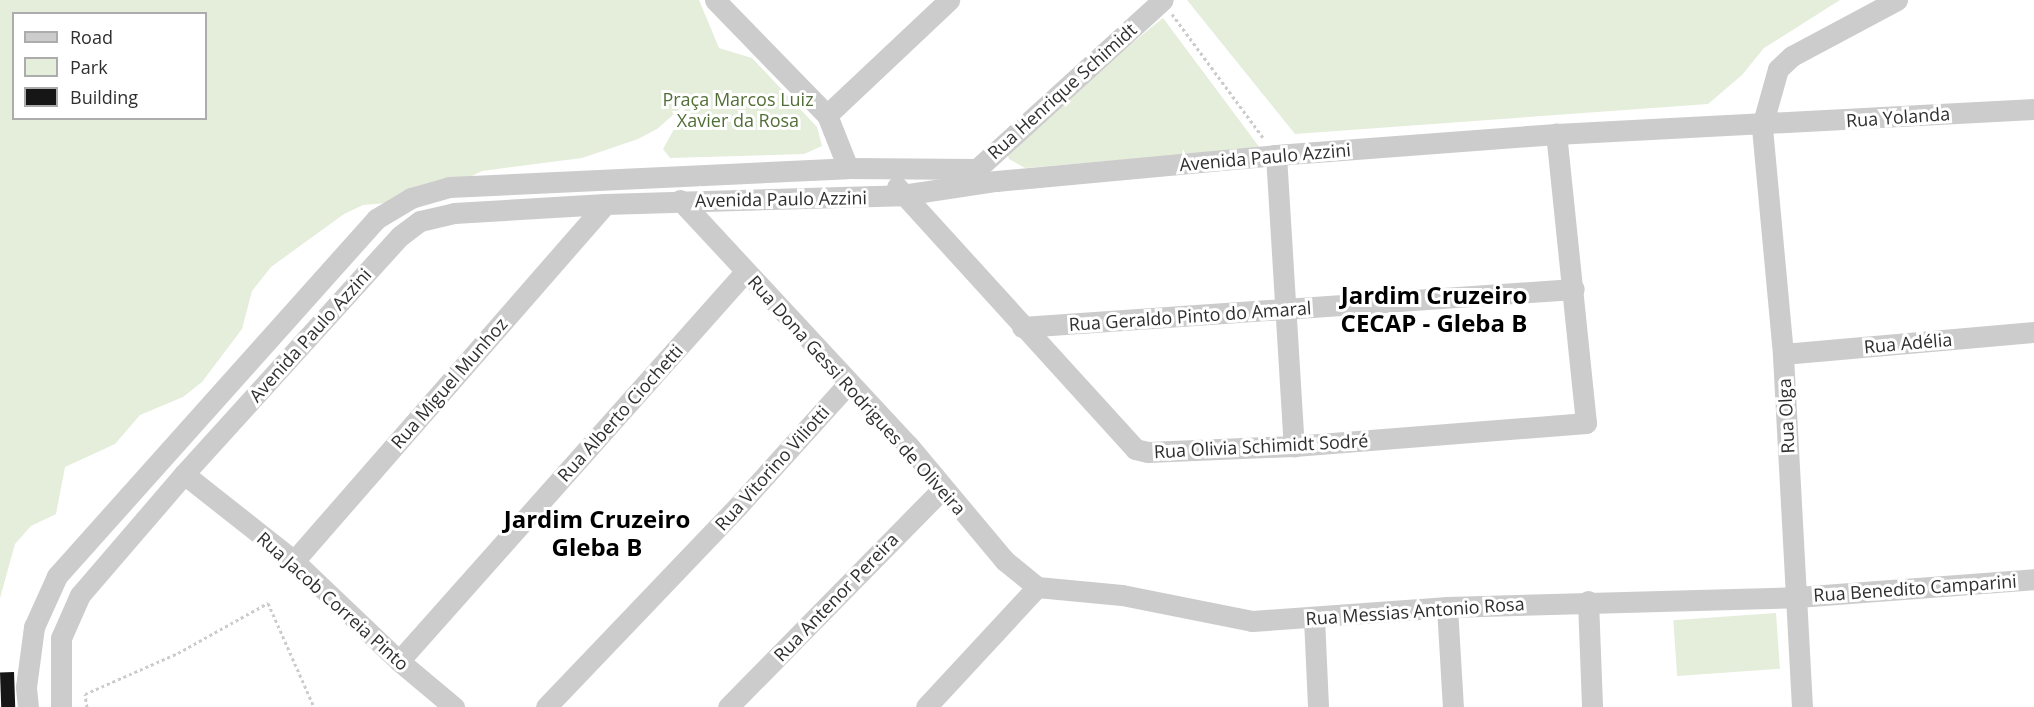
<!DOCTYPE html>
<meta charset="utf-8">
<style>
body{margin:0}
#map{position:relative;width:2034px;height:707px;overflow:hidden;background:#fff;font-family:"Open Sans",sans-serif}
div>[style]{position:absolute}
.green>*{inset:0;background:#e5eddb;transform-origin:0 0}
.building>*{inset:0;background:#161616;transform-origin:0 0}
.path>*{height:3px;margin-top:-1.5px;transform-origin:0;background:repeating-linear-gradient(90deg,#ccc 0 3px,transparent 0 6px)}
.minor>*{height:21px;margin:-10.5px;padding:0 10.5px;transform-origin:10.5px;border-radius:10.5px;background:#ccc}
span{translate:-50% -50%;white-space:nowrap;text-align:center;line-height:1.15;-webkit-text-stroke:6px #fff;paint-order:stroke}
.street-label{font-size:18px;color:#2f2f2f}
.park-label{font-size:18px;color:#526f37}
.district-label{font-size:24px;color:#000;font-weight:700}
.legend{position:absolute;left:12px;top:12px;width:195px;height:108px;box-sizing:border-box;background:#fff;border:2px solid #acacac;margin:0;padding:8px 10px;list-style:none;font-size:18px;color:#2f2f2f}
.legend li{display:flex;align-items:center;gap:12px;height:30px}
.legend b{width:30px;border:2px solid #acacac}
</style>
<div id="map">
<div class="green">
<div style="clip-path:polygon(evenodd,0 0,699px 0,719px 48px,752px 58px,817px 127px,822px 146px,804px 154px,670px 158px,663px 149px,690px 100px,657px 129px,638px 139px,582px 158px,482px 171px,422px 200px,363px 205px,344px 214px,271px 267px,252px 291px,242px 329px,202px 382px,183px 397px,140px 415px,115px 444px,65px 467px,56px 514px,31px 526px,15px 544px,0 598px,0 0,14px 14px,206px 14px,206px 118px,14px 118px,14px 14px)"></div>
<div style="clip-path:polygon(1187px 0,1840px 0,1764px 48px,1742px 75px,1708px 104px,1295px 134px)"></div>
<div style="clip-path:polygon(1163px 18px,1260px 148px,1025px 168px,1009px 159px,1005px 146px)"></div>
<div style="left:1776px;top:613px;width:56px;height:103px;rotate:86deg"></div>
</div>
<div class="building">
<div style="left:14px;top:672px;width:35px;height:14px;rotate:88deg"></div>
</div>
<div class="path">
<div style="left:1172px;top:14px;width:155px;rotate:53.6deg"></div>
<div style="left:87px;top:707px;width:13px;rotate:-99deg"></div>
<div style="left:85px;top:694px;width:102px;rotate:-23.8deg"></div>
<div style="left:178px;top:653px;width:103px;rotate:-29.1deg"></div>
<div style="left:268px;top:603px;width:114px;rotate:66.1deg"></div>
</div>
<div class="minor">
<div style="left:715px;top:0;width:161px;rotate:45.8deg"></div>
<div style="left:827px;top:115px;width:57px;rotate:68.4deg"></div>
<div style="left:827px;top:115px;width:168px;rotate:-43.3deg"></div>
<div style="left:1276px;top:155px;width:292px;rotate:86.5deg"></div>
<div style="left:897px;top:187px;width:354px;rotate:47.7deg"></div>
<div style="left:1135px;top:449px;width:13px;rotate:13deg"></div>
<div style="left:1148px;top:452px;width:146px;rotate:-2.4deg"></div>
<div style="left:1294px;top:446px;width:293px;rotate:-4.5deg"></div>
<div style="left:1586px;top:423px;width:291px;rotate:-95.9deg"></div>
<div style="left:680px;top:200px;width:335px;rotate:47.1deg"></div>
<div style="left:908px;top:445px;width:150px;rotate:50.1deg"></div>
<div style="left:1004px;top:560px;width:43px;rotate:39.3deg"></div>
<div style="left:1022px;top:327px;width:553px;rotate:-3.94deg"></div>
<div style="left:1783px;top:354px;width:252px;rotate:-5deg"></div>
<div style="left:184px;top:474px;width:140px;rotate:38.3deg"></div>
<div style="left:294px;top:561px;width:145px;rotate:43.6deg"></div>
<div style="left:399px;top:661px;width:72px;rotate:39.9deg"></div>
<div style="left:294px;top:561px;width:473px;rotate:-48.9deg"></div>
<div style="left:1037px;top:587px;width:85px;rotate:5.4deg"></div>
<div style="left:1122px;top:595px;width:133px;rotate:11.3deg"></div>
<div style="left:1252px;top:621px;width:196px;rotate:-4.1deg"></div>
<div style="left:1447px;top:607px;width:350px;rotate:-1.6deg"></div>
<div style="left:1797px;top:597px;width:238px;rotate:-4.3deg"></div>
<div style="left:1588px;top:601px;width:106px;rotate:87.8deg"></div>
<div style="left:1447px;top:607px;width:100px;rotate:86.6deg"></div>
<div style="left:1314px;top:618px;width:89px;rotate:87.4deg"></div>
<div style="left:399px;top:661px;width:521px;rotate:-48.35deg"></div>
<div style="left:28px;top:707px;width:20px;rotate:-96deg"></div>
<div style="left:26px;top:687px;width:61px;rotate:-82.4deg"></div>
<div style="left:34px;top:627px;width:56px;rotate:-65.7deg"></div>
<div style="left:57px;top:576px;width:479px;rotate:-48.2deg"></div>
<div style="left:376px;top:219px;width:41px;rotate:-31deg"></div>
<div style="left:411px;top:198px;width:40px;rotate:-16deg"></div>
<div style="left:449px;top:187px;width:399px;rotate:-2.7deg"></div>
<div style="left:848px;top:168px;width:129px;rotate:0.4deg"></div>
<div style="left:977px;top:169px;width:251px;rotate:-42.3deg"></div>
<div style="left:61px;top:707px;width:69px;rotate:-90deg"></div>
<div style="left:61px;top:638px;width:47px;rotate:-66.2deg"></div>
<div style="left:80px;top:595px;width:160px;rotate:-49.3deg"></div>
<div style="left:184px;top:474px;width:321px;rotate:-47.8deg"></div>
<div style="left:400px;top:236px;width:25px;rotate:-37deg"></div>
<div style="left:420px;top:221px;width:35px;rotate:-13deg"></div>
<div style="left:454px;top:213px;width:151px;rotate:-3.4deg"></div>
<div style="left:605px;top:204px;width:297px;rotate:-1.7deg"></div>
<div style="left:902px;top:195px;width:95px;rotate:-8.5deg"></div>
<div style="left:996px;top:181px;width:281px;rotate:-5.3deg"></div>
<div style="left:1276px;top:155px;width:281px;rotate:-4.3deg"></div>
<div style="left:1556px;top:134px;width:479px;rotate:-3deg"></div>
<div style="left:546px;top:707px;width:278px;rotate:-46.3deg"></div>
<div style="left:738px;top:506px;width:163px;rotate:-48deg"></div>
<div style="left:728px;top:707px;width:307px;rotate:-45.5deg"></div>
<div style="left:926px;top:707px;width:163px;rotate:-47.2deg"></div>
<div style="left:1802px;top:707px;width:354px;rotate:-93.1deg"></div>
<div style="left:1783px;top:354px;width:229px;rotate:-95.3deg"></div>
<div style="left:1762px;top:126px;width:59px;rotate:-74.3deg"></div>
<div style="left:1778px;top:69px;width:19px;rotate:-43deg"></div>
<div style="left:1792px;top:56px;width:119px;rotate:-28.1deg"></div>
</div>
<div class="street-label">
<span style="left:1062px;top:91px;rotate:-42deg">Rua Henrique Schimidt</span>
<span style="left:1898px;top:117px;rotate:-4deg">Rua Yolanda</span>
<span style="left:1265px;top:157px;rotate:-5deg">Avenida Paulo Azzini</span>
<span style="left:781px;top:199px;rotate:-1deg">Avenida Paulo Azzini</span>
<span style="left:1190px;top:316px;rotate:-4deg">Rua Geraldo Pinto do Amaral</span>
<span style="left:310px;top:335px;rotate:-48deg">Avenida Paulo Azzini</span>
<span style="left:1908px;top:343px;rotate:-5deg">Rua Adélia</span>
<span style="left:449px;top:383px;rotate:-49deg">Rua Miguel Munhoz</span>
<span style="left:857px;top:395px;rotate:48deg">Rua Dona Gessi Rodrigues de Oliveira</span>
<span style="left:620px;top:413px;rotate:-48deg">Rua Alberto Ciochetti</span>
<span style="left:1786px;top:416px;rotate:-93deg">Rua Olga</span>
<span style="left:1261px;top:446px;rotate:-3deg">Rua Olivia Schimidt Sodré</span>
<span style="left:772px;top:468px;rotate:-48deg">Rua Vitorino Viliotti</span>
<span style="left:1915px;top:588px;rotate:-4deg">Rua Benedito Camparini</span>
<span style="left:836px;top:597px;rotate:-46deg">Rua Antenor Pereira</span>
<span style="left:333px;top:601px;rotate:42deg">Rua Jacob Correia Pinto</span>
<span style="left:1415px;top:611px;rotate:-4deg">Rua Messias Antonio Rosa</span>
</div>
<div class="park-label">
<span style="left:738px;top:110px">Praça Marcos Luiz<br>Xavier da Rosa</span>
</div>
<div class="district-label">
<span style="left:1434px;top:309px">Jardim Cruzeiro<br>CECAP - Gleba B</span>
<span style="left:597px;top:533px">Jardim Cruzeiro<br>Gleba B</span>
</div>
<ul class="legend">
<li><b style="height:8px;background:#ccc"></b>Road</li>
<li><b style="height:16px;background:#e5eddb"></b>Park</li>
<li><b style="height:16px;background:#161616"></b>Building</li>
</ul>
</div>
